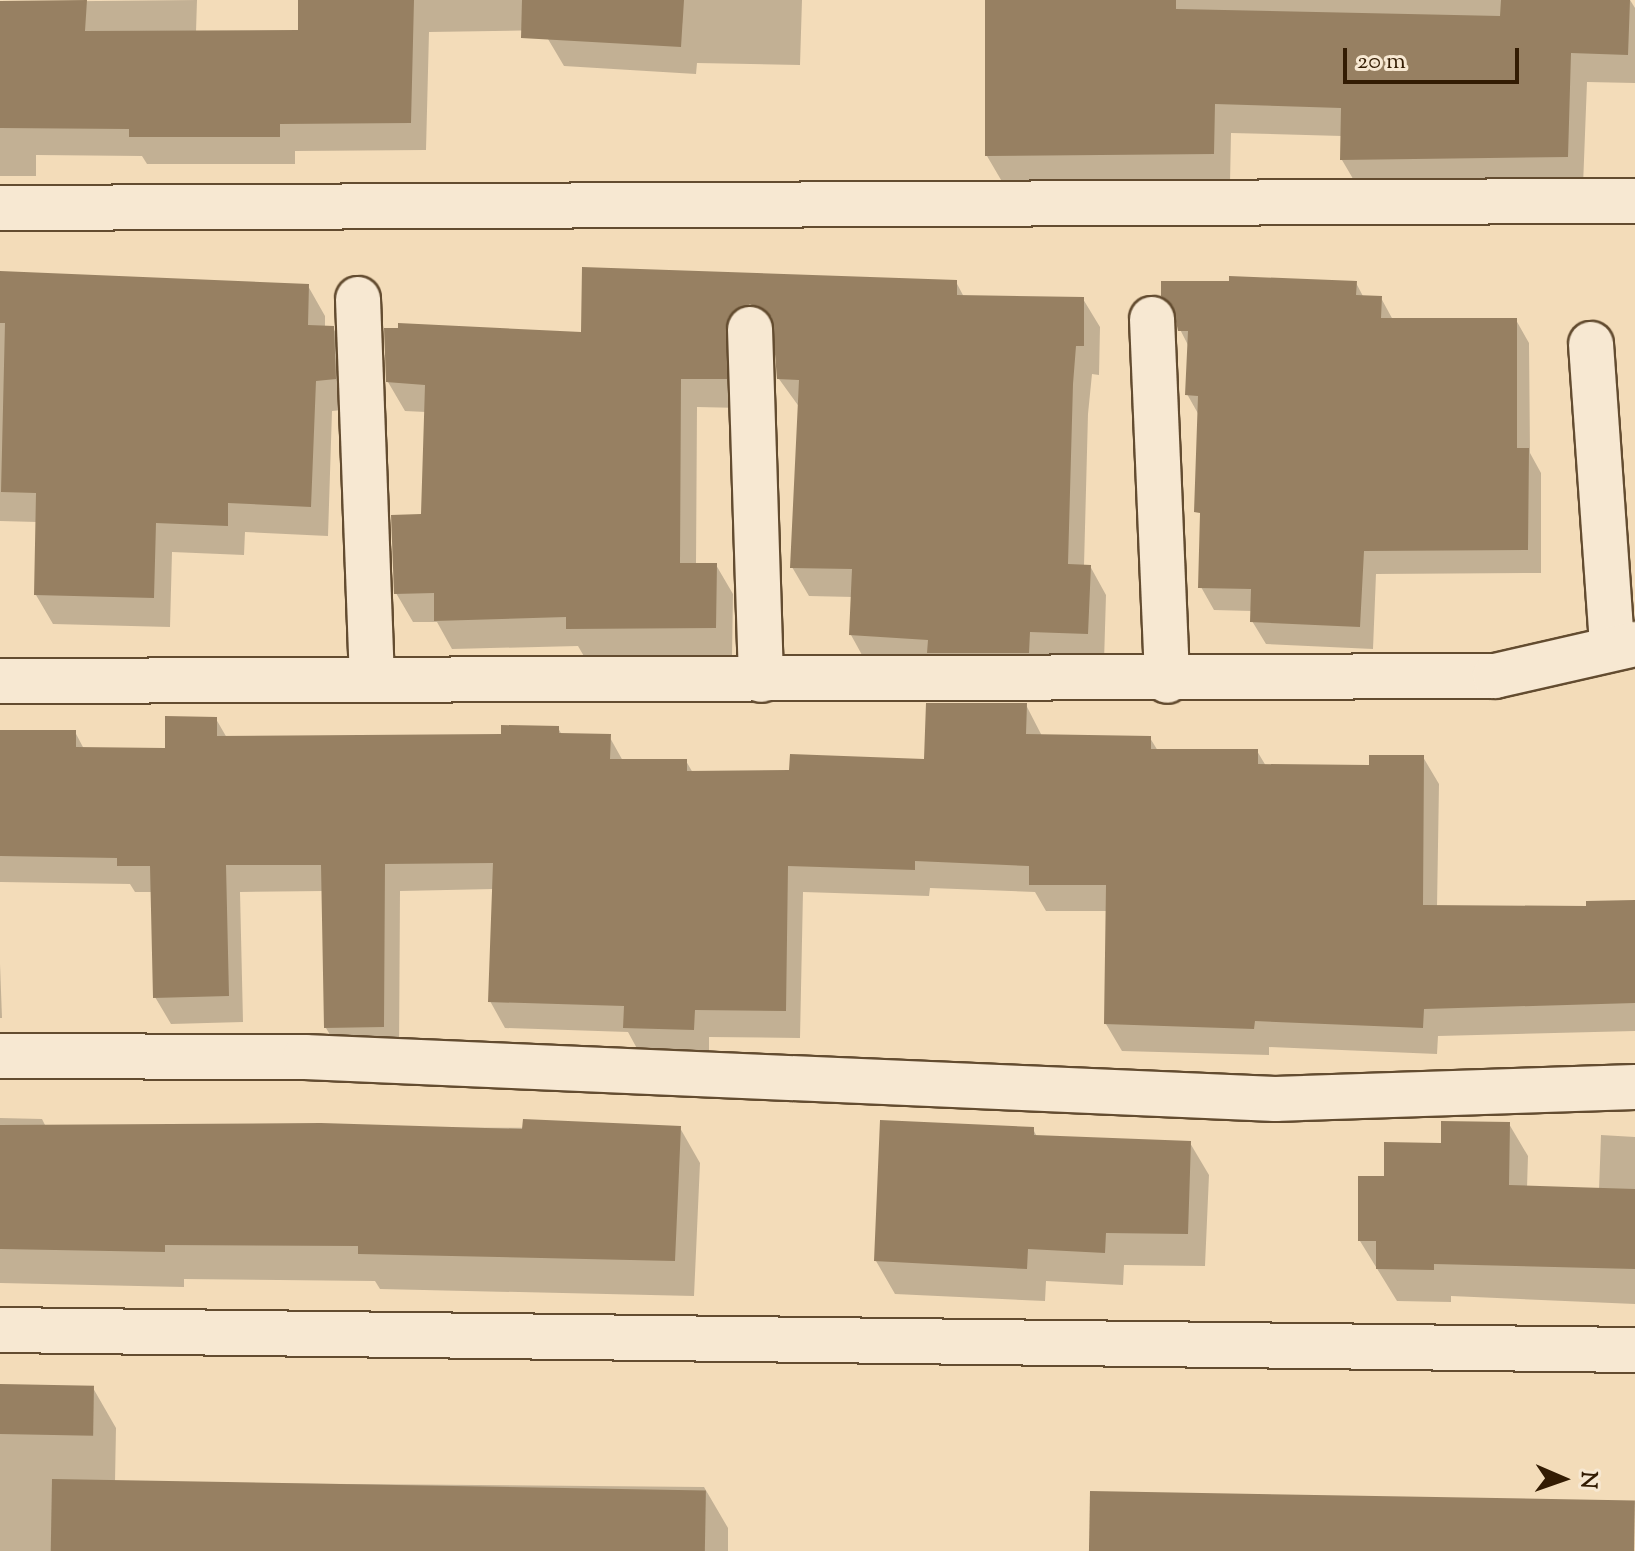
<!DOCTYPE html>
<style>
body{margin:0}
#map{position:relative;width:1635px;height:1551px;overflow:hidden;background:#f3dcb9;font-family:"Sorts Mill Goudy",serif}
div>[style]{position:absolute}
.shadow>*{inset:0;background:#0003}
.building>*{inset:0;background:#978062;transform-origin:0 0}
.roads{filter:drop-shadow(2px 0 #634c30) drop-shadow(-2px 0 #634c30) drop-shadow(0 2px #634c30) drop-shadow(0 -2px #634c30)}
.minor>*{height:44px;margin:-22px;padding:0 22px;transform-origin:22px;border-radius:22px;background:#f7e8d2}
span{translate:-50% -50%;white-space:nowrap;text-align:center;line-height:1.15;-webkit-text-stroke:6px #f7e8d2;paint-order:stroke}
.north{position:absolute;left:1523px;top:1439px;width:80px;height:80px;-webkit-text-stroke:6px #f7e8d2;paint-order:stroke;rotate:92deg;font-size:22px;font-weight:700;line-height:32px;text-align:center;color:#331c03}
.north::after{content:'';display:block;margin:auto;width:28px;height:36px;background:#331c03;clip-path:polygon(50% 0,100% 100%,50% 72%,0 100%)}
.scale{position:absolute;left:1343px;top:48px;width:176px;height:36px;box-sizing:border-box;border:4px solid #331c03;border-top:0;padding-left:10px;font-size:24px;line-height:28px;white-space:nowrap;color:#331c03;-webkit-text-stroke:6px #f7e8d2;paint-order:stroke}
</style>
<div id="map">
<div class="shadow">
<div style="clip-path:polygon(197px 0,196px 32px,300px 32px,301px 0,802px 0,800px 65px,697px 63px,696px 74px,564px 66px,548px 39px,548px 30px,429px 32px,426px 150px,295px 151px,295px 164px,147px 164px,142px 156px,36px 155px,36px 176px,0 176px,0 2px)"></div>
<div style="clip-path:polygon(986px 0,1630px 0,1635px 8px,1635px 83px,1587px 82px,1583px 186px,1359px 189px,1342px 160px,1342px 136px,1231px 133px,1230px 183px,1004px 185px,987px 156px)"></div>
<div style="clip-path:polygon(584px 269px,956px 282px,964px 297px,1083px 299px,1100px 327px,1099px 375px,1092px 374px,1088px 414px,1084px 566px,1090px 566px,1106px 595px,1104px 662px,867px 664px,851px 635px,853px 597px,809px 596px,792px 567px,800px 408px,779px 379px,775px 337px,767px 332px,742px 408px,697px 407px,696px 565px,716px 565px,733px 594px,732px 656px,585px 658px,578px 646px,452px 649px,437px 622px,413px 622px,396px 593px,423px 516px,426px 412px,405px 411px,388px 382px,583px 334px)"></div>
<div style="clip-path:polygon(0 274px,308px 286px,325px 316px,325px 328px,333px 328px,350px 358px,352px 409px,332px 411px,328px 536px,245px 532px,244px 555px,172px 552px,170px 627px,53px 624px,36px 595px,37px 522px,0 521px)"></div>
<div style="clip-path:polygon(1356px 283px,1364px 298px,1381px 298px,1393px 320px,1516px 320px,1529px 343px,1530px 453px,1541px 473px,1541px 573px,1376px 574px,1373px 649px,1266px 644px,1252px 621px,1253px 611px,1214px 610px,1201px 587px,1200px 417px,1187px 394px,1189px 347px,1163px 296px)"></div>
<div style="clip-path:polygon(1026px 705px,1042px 736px,1150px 738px,1158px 751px,1257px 751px,1266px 766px,1371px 767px,1423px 757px,1439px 784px,1437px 907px,1588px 908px,1635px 902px,1635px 1031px,1438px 1036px,1437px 1054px,1269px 1047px,1269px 1055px,1122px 1051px,1106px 1024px,1107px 911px,1046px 911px,1035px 892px,930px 888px,929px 896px,803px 892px,800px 1038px,709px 1037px,709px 1057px,640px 1054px,628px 1032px,505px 1028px,490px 1001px,494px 889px,400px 891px,399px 1054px,342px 1055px,326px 1028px,323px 891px,240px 892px,243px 1022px,171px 1024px,155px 997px,153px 892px,135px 892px,130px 884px,0 882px,0 731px,75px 732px,84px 749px,167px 750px,216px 719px,227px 738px,503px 736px,558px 728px,562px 735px,609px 736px,623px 761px,686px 761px,693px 773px,791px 772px,926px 761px)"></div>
<div style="clip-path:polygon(0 964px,2px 1018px,0 1018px)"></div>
<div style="clip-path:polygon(0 1118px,42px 1119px,46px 1127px,680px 1128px,700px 1163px,694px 1296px,380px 1289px,375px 1281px,184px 1279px,184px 1287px,0 1283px)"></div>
<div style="clip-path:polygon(1509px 1124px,1528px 1156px,1527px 1188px,1599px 1190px,1601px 1135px,1635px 1137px,1635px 1304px,1451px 1296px,1451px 1302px,1397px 1301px,1360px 1241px,1386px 1178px,1443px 1145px)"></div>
<div style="clip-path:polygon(1033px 1129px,1037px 1137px,1190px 1143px,1209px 1175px,1205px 1266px,1124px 1265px,1123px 1285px,1046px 1281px,1045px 1301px,895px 1294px,876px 1261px)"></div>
<div style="clip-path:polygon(0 1386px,93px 1388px,116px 1428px,115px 1482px,704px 1487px,728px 1528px,728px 1551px,0 1551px)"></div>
</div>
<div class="building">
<div style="clip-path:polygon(87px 0,85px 31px,298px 30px,298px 0,414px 0,411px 123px,280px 124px,280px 137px,129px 137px,129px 129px,0 128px,0 1px)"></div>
<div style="clip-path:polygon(522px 0,684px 0,681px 47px,521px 38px)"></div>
<div style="clip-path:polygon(985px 0,1176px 0,1176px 9px,1500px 16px,1501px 0,1630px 0,1628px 55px,1571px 53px,1568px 157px,1340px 160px,1341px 108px,1215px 104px,1214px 154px,985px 156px)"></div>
<div style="clip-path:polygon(582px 267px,957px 280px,957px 295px,1084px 297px,1084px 346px,1076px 346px,1073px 384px,1068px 564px,1091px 565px,1088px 634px,1030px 632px,1029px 653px,927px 653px,928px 640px,849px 635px,852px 569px,790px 568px,799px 380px,777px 379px,772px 317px,750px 304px,728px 318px,727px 379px,681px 379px,680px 563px,717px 563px,716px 628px,566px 629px,566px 617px,434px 621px,434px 593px,394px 594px,391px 515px,421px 514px,425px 385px,386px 382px,384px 328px,398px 328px,398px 323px,581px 332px)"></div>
<div style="clip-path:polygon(0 271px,309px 284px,308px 325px,334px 326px,336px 379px,316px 381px,311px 507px,228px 503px,228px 526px,156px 523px,154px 598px,34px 595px,36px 493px,1px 492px,5px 323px,0 323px)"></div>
<div style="clip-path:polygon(1229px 276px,1357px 281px,1356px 295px,1382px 296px,1381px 318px,1517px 318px,1517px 448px,1529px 448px,1528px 550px,1364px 551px,1360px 627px,1250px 622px,1251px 589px,1198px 588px,1200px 513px,1194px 512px,1198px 396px,1185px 395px,1188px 331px,1178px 331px,1173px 306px,1161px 296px,1161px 281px,1229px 281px)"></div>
<div style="clip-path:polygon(926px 703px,1027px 703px,1026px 734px,1151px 736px,1151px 749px,1258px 749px,1258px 764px,1369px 765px,1369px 755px,1424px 755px,1423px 905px,1586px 906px,1586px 901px,1635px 900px,1635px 1003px,1424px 1009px,1423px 1028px,1255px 1021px,1254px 1029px,1104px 1024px,1106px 885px,1029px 885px,1029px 866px,915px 861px,915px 870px,788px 866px,786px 1011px,695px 1010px,694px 1030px,623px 1028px,624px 1006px,488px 1002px,493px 863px,385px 864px,384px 1027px,324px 1028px,321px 865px,226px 865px,229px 996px,153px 998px,150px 866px,117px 866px,117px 858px,0 856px,0 730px,76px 730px,76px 747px,165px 748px,165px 716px,217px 717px,217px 736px,501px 734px,501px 725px,559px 726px,559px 733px,611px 734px,610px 759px,687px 759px,687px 771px,789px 770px,790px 754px,924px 759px)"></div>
<div style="clip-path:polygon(523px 1119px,681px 1126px,675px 1261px,358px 1254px,358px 1246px,165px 1245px,165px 1252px,0 1249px,0 1125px,321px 1123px,522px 1129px)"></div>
<div style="clip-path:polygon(880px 1120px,1034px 1127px,1034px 1135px,1191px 1141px,1188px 1234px,1106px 1233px,1105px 1253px,1028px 1249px,1027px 1269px,874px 1261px)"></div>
<div style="clip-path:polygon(1441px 1121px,1510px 1122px,1509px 1185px,1635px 1189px,1635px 1269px,1434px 1264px,1434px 1270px,1376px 1269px,1376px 1241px,1358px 1241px,1358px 1176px,1384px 1176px,1384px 1142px,1441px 1143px)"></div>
<div style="left:0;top:1384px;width:94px;height:50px;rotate:1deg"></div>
<div style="left:52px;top:1479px;width:654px;height:72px;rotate:1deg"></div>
<div style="left:1090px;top:1491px;width:545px;height:60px;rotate:1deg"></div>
</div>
<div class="roads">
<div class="minor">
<div style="left:0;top:208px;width:1635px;rotate:-0.25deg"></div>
<div style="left:358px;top:299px;width:379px;rotate:87.9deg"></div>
<div style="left:1152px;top:319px;width:362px;rotate:87.6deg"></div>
<div style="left:750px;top:329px;width:351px;rotate:88.2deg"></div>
<div style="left:1591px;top:344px;width:303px;rotate:86deg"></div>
<div style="left:0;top:681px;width:1495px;rotate:-0.19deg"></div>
<div style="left:1495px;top:676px;width:144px;rotate:-12.9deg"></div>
<div style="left:0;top:1056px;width:305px;rotate:0.2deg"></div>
<div style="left:305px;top:1057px;width:971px;rotate:2.48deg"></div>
<div style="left:1275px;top:1099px;width:360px;rotate:-1.9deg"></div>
<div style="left:0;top:1330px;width:1635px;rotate:0.7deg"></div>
</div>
</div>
<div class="north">N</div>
<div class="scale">20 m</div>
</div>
